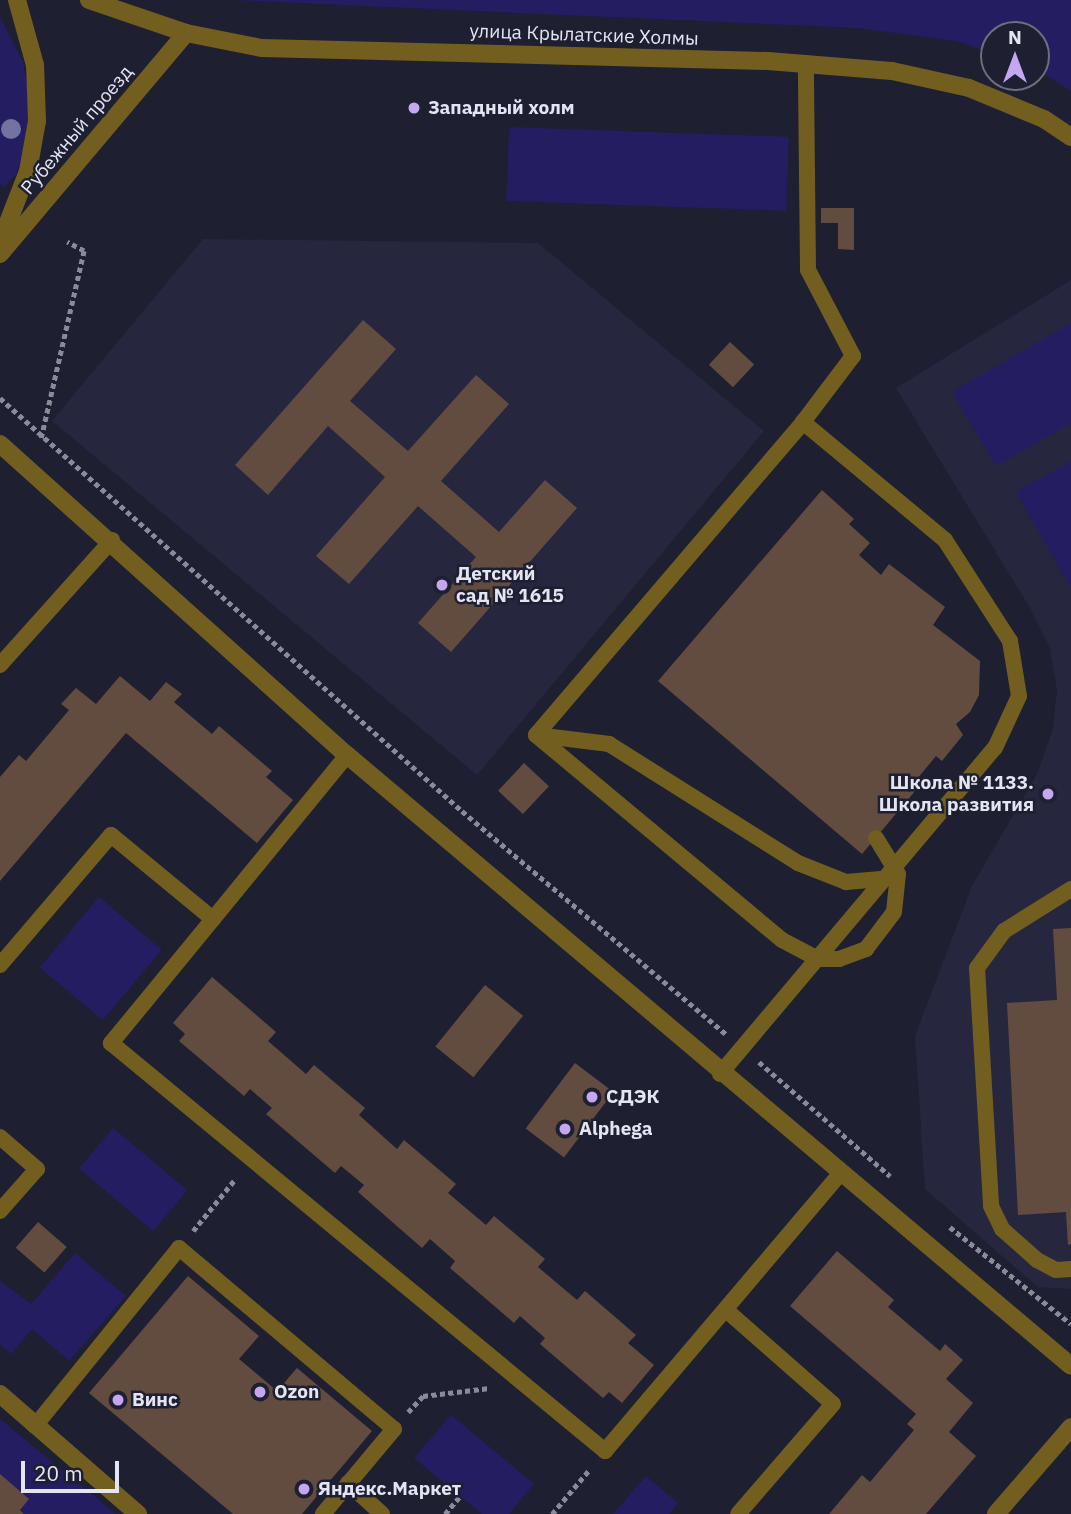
<!DOCTYPE html>
<meta charset="utf-8">
<style>
body{margin:0}
#map{position:relative;width:1071px;height:1514px;overflow:hidden;background:#1e1f31;font-family:"IBM Plex Sans",sans-serif}
div>[style]{position:absolute}
.built>*{inset:0;background:#26273f}
.green>*{inset:0;background:#241d62;transform-origin:0 0}
.building>*{inset:0;background:#624c40;transform-origin:0 0}
.path>*{height:4.5px;margin-top:-2.25px;transform-origin:0;background:repeating-linear-gradient(90deg,#898a9a 0 5px,transparent 0 8.5px)}
.service>*{height:16px;margin:-8px;padding:0 8px;transform-origin:8px;border-radius:8px;background:#725e1f}
.minor>*{height:18px;margin:-9px;padding:0 9px;transform-origin:9px;border-radius:9px;background:#725e1f}
.tertiary>*{height:18px;margin:-9px;padding:0 9px;transform-origin:9px;border-radius:9px;background:#725e1f}
.trees>*{width:20px;height:20px;margin:-10px;border-radius:50%;background:#7174a1}
.dots>*{width:19px;height:19px;translate:-50% -50%;box-sizing:border-box;border:4px solid #1e1f31;border-radius:50%}
span{translate:-50% -50%;white-space:nowrap;text-align:center;line-height:1.15;-webkit-text-stroke:5px #1e1f31;paint-order:stroke}
.street-label{font-size:19px;color:#e4e5f3}
.poi-label{font-size:19px;color:#e4e5f3;font-weight:700}
.left{translate:0 -50%;text-align:left}
.right{translate:-100% -50%;text-align:right}
.north{position:absolute;left:980px;top:21px;width:70px;height:70px;box-sizing:border-box;background:#1e1f31;border:2px solid #6d6e7f;border-radius:50%;rotate:0deg;font-size:19px;font-weight:700;line-height:28px;text-align:center;color:#e4e5f3}
.north::after{content:'';display:block;margin:auto;width:24px;height:32px;background:#c5a7f1;clip-path:polygon(50% 0,100% 100%,50% 72%,0 100%)}
.scale{position:absolute;left:21px;top:1461px;width:98px;height:32px;box-sizing:border-box;border:4px solid #e4e5f3;border-top:0;padding-left:9px;font-size:21px;line-height:24px;white-space:nowrap;color:#e4e5f3;-webkit-text-stroke:5px #1e1f31;paint-order:stroke}
</style>
<div id="map">
<div class="built">
<div style="clip-path:polygon(203px 239px,538px 243px,764px 431px,477px 775px,52px 421px)"></div>
<div style="clip-path:polygon(1071px 280px,1071px 1289px,1038px 1287px,925px 1189px,915px 1036px,972px 886px,1037px 774px,1053px 729px,1057px 690px,1050px 648px,1030px 608px,896px 388px)"></div>
</div>
<div class="green">
<div style="clip-path:polygon(231px 0,1071px 0,1071px 91px,1036px 69px,1036px 35px,994px 35px,994px 54px,957px 41px,857px 28px)"></div>
<div style="clip-path:polygon(0 17px,23px 62px,31px 107px,28px 141px,16px 174px,4px 187px,0 184px)"></div>
<div style="left:509px;top:127px;width:280px;height:74px;rotate:2deg"></div>
<div style="clip-path:polygon(1071px 323px,1071px 423px,996px 466px,952px 392px)"></div>
<div style="clip-path:polygon(1071px 461px,1071px 588px,1016px 492px)"></div>
<div style="left:99px;top:897px;width:82px;height:92px;rotate:40deg"></div>
<div style="left:113px;top:1128px;width:97px;height:53px;rotate:40deg"></div>
<div style="clip-path:polygon(75px 1253px,126px 1296px,69px 1361px,32px 1329px,11px 1354px,0 1344px,0 1281px,31px 1304px)"></div>
<div style="clip-path:polygon(451px 1415px,534px 1484px,509px 1514px,482px 1514px,414px 1458px)"></div>
<div style="clip-path:polygon(0 1419px,116px 1514px,24px 1514px,0 1474px)"></div>
<div style="clip-path:polygon(646px 1476px,678px 1503px,669px 1514px,613px 1514px)"></div>
</div>
<div class="building">
<div style="clip-path:polygon(821px 208px,854px 208px,854px 250px,838px 249px,838px 223px,821px 223px)"></div>
<div style="clip-path:polygon(363px 320px,396px 349px,350px 401px,408px 451px,476px 375px,509px 404px,441px 481px,499px 532px,545px 480px,577px 508px,451px 652px,418px 623px,476px 557px,418px 506px,349px 584px,316px 556px,385px 477px,328px 426px,268px 495px,235px 465px)"></div>
<div style="left:730px;top:342px;width:33px;height:31px;rotate:43deg"></div>
<div style="clip-path:polygon(822px 490px,854px 519px,849px 524px,870px 543px,859px 555px,881px 575px,889px 564px,945px 607px,933px 625px,980px 661px,979px 695px,970px 712px,956px 724px,963px 735px,942px 761px,936px 756px,917px 779px,921px 784px,862px 854px,658px 681px)"></div>
<div style="clip-path:polygon(120px 676px,150px 701px,166px 682px,182px 694px,174px 702px,212px 734px,219px 726px,272px 771px,266px 777px,293px 800px,257px 843px,126px 733px,0 881px,0 777px,19px 755px,26px 761px,69px 710px,61px 704px,76px 688px,96px 704px)"></div>
<div style="left:524px;top:763px;width:34px;height:38px;rotate:43deg"></div>
<div style="clip-path:polygon(1071px 928px,1071px 1244px,1068px 1245px,1066px 1212px,1018px 1215px,1007px 1003px,1057px 1000px,1053px 929px)"></div>
<div style="clip-path:polygon(212px 977px,276px 1032px,268px 1041px,306px 1074px,314px 1065px,365px 1108px,359px 1115px,397px 1149px,404px 1140px,456px 1184px,448px 1193px,486px 1225px,494px 1216px,545px 1259px,538px 1267px,577px 1300px,585px 1291px,636px 1335px,628px 1343px,654px 1365px,622px 1403px,609px 1392px,603px 1398px,540px 1344px,545px 1338px,520px 1316px,514px 1323px,450px 1268px,455px 1261px,430px 1239px,422px 1248px,358px 1192px,364px 1185px,341px 1166px,335px 1173px,266px 1114px,272px 1108px,250px 1089px,244px 1096px,179px 1041px,185px 1034px,173px 1023px)"></div>
<div style="left:485px;top:985px;width:49px;height:79px;rotate:39deg"></div>
<div style="left:575px;top:1063px;width:48px;height:82px;rotate:37deg"></div>
<div style="left:38px;top:1222px;width:38px;height:34px;rotate:41deg"></div>
<div style="clip-path:polygon(837px 1251px,894px 1300px,888px 1307px,940px 1351px,945px 1344px,963px 1360px,946px 1379px,973px 1403px,949px 1432px,976px 1456px,926px 1514px,829px 1514px,862px 1475px,870px 1482px,914px 1430px,907px 1424px,916px 1414px,790px 1306px)"></div>
<div style="clip-path:polygon(188px 1276px,259px 1336px,239px 1359px,257px 1374px,277px 1391px,297px 1368px,372px 1431px,302px 1514px,233px 1514px,89px 1393px)"></div>
<div style="clip-path:polygon(0 1474px,29px 1499px,20px 1510px,24px 1514px,0 1514px)"></div>
</div>
<div class="path">
<div style="left:0;top:398px;width:620px;rotate:41.79deg"></div>
<div style="left:462px;top:811px;width:346px;rotate:40.2deg"></div>
<div style="left:41px;top:438px;width:192px;rotate:-77.1deg"></div>
<div style="left:84px;top:251px;width:19px;rotate:-152deg"></div>
<div style="left:759px;top:1062px;width:174px;rotate:41deg"></div>
<div style="left:950px;top:1227px;width:155px;rotate:38.7deg"></div>
<div style="left:193px;top:1231px;width:68px;rotate:-50.9deg"></div>
<div style="left:408px;top:1412px;width:22px;rotate:-47deg"></div>
<div style="left:423px;top:1396px;width:67px;rotate:-6.8deg"></div>
<div style="left:445px;top:1514px;width:23px;rotate:-50deg"></div>
<div style="left:552px;top:1514px;width:57px;rotate:-49.9deg"></div>
</div>
<div class="service">
<div style="left:0;top:665px;width:168px;rotate:-48.1deg"></div>
<div style="left:536px;top:735px;width:320px;rotate:39.8deg"></div>
<div style="left:782px;top:940px;width:41px;rotate:27.8deg"></div>
<div style="left:818px;top:959px;width:21px"></div>
<div style="left:839px;top:959px;width:29px;rotate:-20deg"></div>
<div style="left:866px;top:949px;width:46px;rotate:-52.9deg"></div>
<div style="left:894px;top:912px;width:38px;rotate:-84deg"></div>
<div style="left:898px;top:874px;width:42px;rotate:-121.4deg"></div>
<div style="left:536px;top:735px;width:411px;rotate:-49.5deg"></div>
<div style="left:536px;top:735px;width:74px;rotate:7deg"></div>
<div style="left:609px;top:744px;width:223px;rotate:32.2deg"></div>
<div style="left:798px;top:863px;width:52px;rotate:21.6deg"></div>
<div style="left:846px;top:882px;width:38px;rotate:-5deg"></div>
<div style="left:1071px;top:889px;width:79px;rotate:147.9deg"></div>
<div style="left:1004px;top:931px;width:46px;rotate:126.1deg"></div>
<div style="left:977px;top:968px;width:238px;rotate:86.6deg"></div>
<div style="left:991px;top:1206px;width:25px;rotate:64deg"></div>
<div style="left:1002px;top:1229px;width:47px;rotate:41.5deg"></div>
<div style="left:1037px;top:1260px;width:21px;rotate:28deg"></div>
<div style="left:1056px;top:1270px;width:15px;rotate:-4deg"></div>
<div style="left:213px;top:919px;width:161px;rotate:129.4deg"></div>
<div style="left:111px;top:1043px;width:641px;rotate:39.55deg"></div>
<div style="left:605px;top:1451px;width:362px;rotate:-49.7deg"></div>
<div style="left:0;top:965px;width:171px;rotate:-49.5deg"></div>
<div style="left:111px;top:835px;width:132px;rotate:39.5deg"></div>
<div style="left:213px;top:919px;width:212px;rotate:-50.7deg"></div>
<div style="left:720px;top:1074px;width:426px;rotate:-49.9deg"></div>
<div style="left:995px;top:748px;width:57px;rotate:-65.2deg"></div>
<div style="left:1019px;top:696px;width:56px;rotate:-99.3deg"></div>
<div style="left:1010px;top:641px;width:120px;rotate:-122.8deg"></div>
<div style="left:945px;top:540px;width:185px;rotate:-140.3deg"></div>
<div style="left:803px;top:422px;width:83px;rotate:-52.9deg"></div>
<div style="left:853px;top:356px;width:97px;rotate:-117.6deg"></div>
<div style="left:808px;top:270px;width:207px;rotate:-90.6deg"></div>
<div style="left:0;top:1137px;width:49px;rotate:40.9deg"></div>
<div style="left:37px;top:1169px;width:56px;rotate:131.4deg"></div>
<div style="left:726px;top:1310px;width:142px;rotate:41.3deg"></div>
<div style="left:833px;top:1404px;width:145px;rotate:130.8deg"></div>
<div style="left:35px;top:1426px;width:229px;rotate:-51deg"></div>
<div style="left:179px;top:1248px;width:281px;rotate:40.1deg"></div>
<div style="left:394px;top:1429px;width:111px;rotate:129.9deg"></div>
<div style="left:348px;top:1483px;width:46px;rotate:42.4deg"></div>
</div>
<div class="minor">
<div style="left:0;top:444px;width:466px;rotate:41.9deg"></div>
<div style="left:347px;top:755px;width:947px;rotate:40.16deg"></div>
<div style="left:0;top:1394px;width:183px;rotate:41deg"></div>
<div style="left:996px;top:1514px;width:115px;rotate:-49.2deg"></div>
</div>
<div class="tertiary">
<div style="left:89px;top:0;width:102px;rotate:18.8deg"></div>
<div style="left:186px;top:33px;width:77px;rotate:11.2deg"></div>
<div style="left:262px;top:48px;width:506px;rotate:1.47deg"></div>
<div style="left:768px;top:61px;width:124px;rotate:4.6deg"></div>
<div style="left:892px;top:71px;width:79px;rotate:12.4deg"></div>
<div style="left:969px;top:88px;width:81px;rotate:22.5deg"></div>
<div style="left:1044px;top:119px;width:32px;rotate:34deg"></div>
<div style="left:0;top:243px;width:77px;rotate:-68.7deg"></div>
<div style="left:28px;top:171px;width:51px;rotate:-79.8deg"></div>
<div style="left:37px;top:121px;width:56px;rotate:-92deg"></div>
<div style="left:35px;top:65px;width:67px;rotate:-105.5deg"></div>
<div style="left:0;top:254px;width:289px;rotate:-49.9deg"></div>
</div>
<div class="trees">
<div style="left:11px;top:129px"></div>
</div>
<div class="dots">
<div style="left:414px;top:108px;background:#c5a7f1"></div>
<div style="left:442px;top:585px;background:#c5a7f1"></div>
<div style="left:1048px;top:794px;background:#c5a7f1"></div>
<div style="left:592px;top:1097px;background:#c5a7f1"></div>
<div style="left:565px;top:1129px;background:#c5a7f1"></div>
<div style="left:260px;top:1392px;background:#c5a7f1"></div>
<div style="left:118px;top:1400px;background:#c5a7f1"></div>
<div style="left:304px;top:1489px;background:#c5a7f1"></div>
</div>
<div class="street-label">
<span style="left:584px;top:35px;rotate:2deg">улица Крылатские Холмы</span>
<span style="left:77px;top:130px;rotate:-50deg">Рубежный проезд</span>
</div>
<div class="poi-label">
<span class="left" style="left:428px;top:108px">Западный холм</span>
<span class="left" style="left:456px;top:585px">Детский<br>сад № 1615</span>
<span class="right" style="left:1034px;top:794px">Школа № 1133.<br>Школа развития</span>
<span class="left" style="left:606px;top:1097px">СДЭК</span>
<span class="left" style="left:579px;top:1129px">Alphega</span>
<span class="left" style="left:274px;top:1392px">Ozon</span>
<span class="left" style="left:132px;top:1400px">Винс</span>
<span class="left" style="left:318px;top:1489px">Яндекс.Маркет</span>
</div>
<div class="north">N</div>
<div class="scale">20 m</div>
</div>
